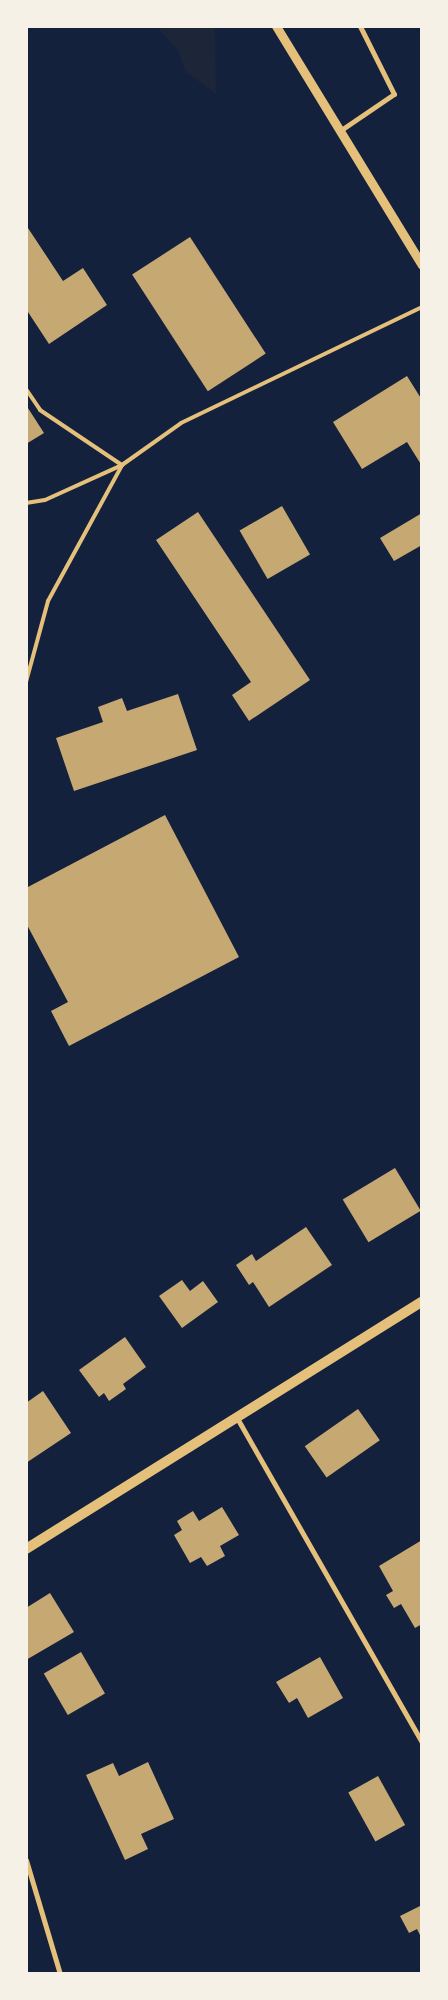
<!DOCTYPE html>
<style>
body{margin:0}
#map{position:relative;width:448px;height:2000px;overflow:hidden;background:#14213d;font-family:Rubik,sans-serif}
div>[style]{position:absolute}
.green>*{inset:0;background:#1d2539}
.building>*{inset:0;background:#c6a872;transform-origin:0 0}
.service>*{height:4px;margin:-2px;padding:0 2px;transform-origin:2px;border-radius:2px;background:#e5c07b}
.minor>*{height:5px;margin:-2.5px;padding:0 2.5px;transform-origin:2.5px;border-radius:2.5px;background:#e5c07b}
.tertiary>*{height:9px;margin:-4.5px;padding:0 4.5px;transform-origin:4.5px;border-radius:4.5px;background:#e5c07b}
.secondary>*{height:10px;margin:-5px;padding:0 5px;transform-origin:5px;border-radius:5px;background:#e5c07b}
span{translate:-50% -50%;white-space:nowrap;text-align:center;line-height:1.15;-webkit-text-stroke:4px #f6f1e7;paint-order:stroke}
.frame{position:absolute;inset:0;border:28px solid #f6f1e7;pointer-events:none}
</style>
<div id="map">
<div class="green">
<div style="clip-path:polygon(156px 26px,215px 26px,216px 94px,185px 71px,178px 50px)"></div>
</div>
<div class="building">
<div style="clip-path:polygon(26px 225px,63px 281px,83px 268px,107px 305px,49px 344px,26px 309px)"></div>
<div style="left:190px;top:237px;width:139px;height:69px;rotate:57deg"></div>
<div style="clip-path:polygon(407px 376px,422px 400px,422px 466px,407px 442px,362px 469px,333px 422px)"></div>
<div style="clip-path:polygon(26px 405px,44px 433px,26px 444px)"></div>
<div style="left:282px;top:506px;width:56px;height:49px;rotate:60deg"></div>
<div style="clip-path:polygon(198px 512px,310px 680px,249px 721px,232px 695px,251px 682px,156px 540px)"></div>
<div style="clip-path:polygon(422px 513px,422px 545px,394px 561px,380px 538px)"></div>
<div style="clip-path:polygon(178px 694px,197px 750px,74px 791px,56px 738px,103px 722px,98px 707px,122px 698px,127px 711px)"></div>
<div style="clip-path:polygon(165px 815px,239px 957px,69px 1046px,51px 1011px,68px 1002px,26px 923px,26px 888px)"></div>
<div style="left:395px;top:1168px;width:50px;height:61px;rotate:59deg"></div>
<div style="clip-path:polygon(306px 1227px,332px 1265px,269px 1307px,253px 1282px,249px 1285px,236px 1265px,252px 1254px,256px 1261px)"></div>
<div style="clip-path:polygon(182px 1280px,190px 1291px,203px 1281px,218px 1302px,182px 1328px,159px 1296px)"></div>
<div style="clip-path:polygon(125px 1337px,146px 1367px,123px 1384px,126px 1389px,109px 1401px,104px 1393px,99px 1397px,79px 1370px)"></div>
<div style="clip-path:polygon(43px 1391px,71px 1433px,26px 1463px,26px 1403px)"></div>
<div style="left:358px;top:1409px;width:38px;height:65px;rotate:55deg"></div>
<div style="clip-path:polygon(222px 1507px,239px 1535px,220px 1546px,225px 1556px,207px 1566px,201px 1557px,190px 1563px,174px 1535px,182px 1530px,177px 1521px,193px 1511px,199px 1521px)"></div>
<div style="clip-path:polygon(422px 1540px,422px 1624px,415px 1628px,401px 1604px,394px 1608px,386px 1595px,393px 1591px,379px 1566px)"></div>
<div style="clip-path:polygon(50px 1593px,74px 1632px,26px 1660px,26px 1608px)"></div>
<div style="left:81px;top:1652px;width:48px;height:43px;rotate:60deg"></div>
<div style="clip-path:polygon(320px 1657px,343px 1698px,308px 1718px,297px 1698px,289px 1703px,276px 1682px)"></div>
<div style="clip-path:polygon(148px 1762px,174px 1819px,141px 1834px,148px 1849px,125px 1860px,86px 1775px,113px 1763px,119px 1776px)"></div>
<div style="left:378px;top:1776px;width:56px;height:34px;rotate:61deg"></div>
<div style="clip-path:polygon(422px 1905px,422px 1939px,417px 1929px,409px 1933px,400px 1916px)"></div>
</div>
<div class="service">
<div style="left:26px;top:389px;width:25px;rotate:56deg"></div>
<div style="left:40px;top:410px;width:99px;rotate:33.9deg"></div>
<div style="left:26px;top:503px;width:19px;rotate:-9deg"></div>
<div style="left:45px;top:500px;width:85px;rotate:-24.4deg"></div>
<div style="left:26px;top:682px;width:84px;rotate:-74.8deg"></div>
<div style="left:48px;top:601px;width:155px;rotate:-61.4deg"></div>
<div style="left:122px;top:465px;width:72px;rotate:-35.4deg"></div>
<div style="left:181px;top:423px;width:267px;rotate:-25.7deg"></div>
</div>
<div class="minor">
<div style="left:341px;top:130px;width:64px;rotate:-34.2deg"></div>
<div style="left:394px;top:94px;width:76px;rotate:-116.6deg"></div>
<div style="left:237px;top:1418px;width:373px;rotate:60.3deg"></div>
<div style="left:26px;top:1860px;width:119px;rotate:73.4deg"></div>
</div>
<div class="tertiary">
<div style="left:276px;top:26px;width:280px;rotate:58.6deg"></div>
</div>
<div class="secondary">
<div style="left:26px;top:1549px;width:467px;rotate:-32deg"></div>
</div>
<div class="frame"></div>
</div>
